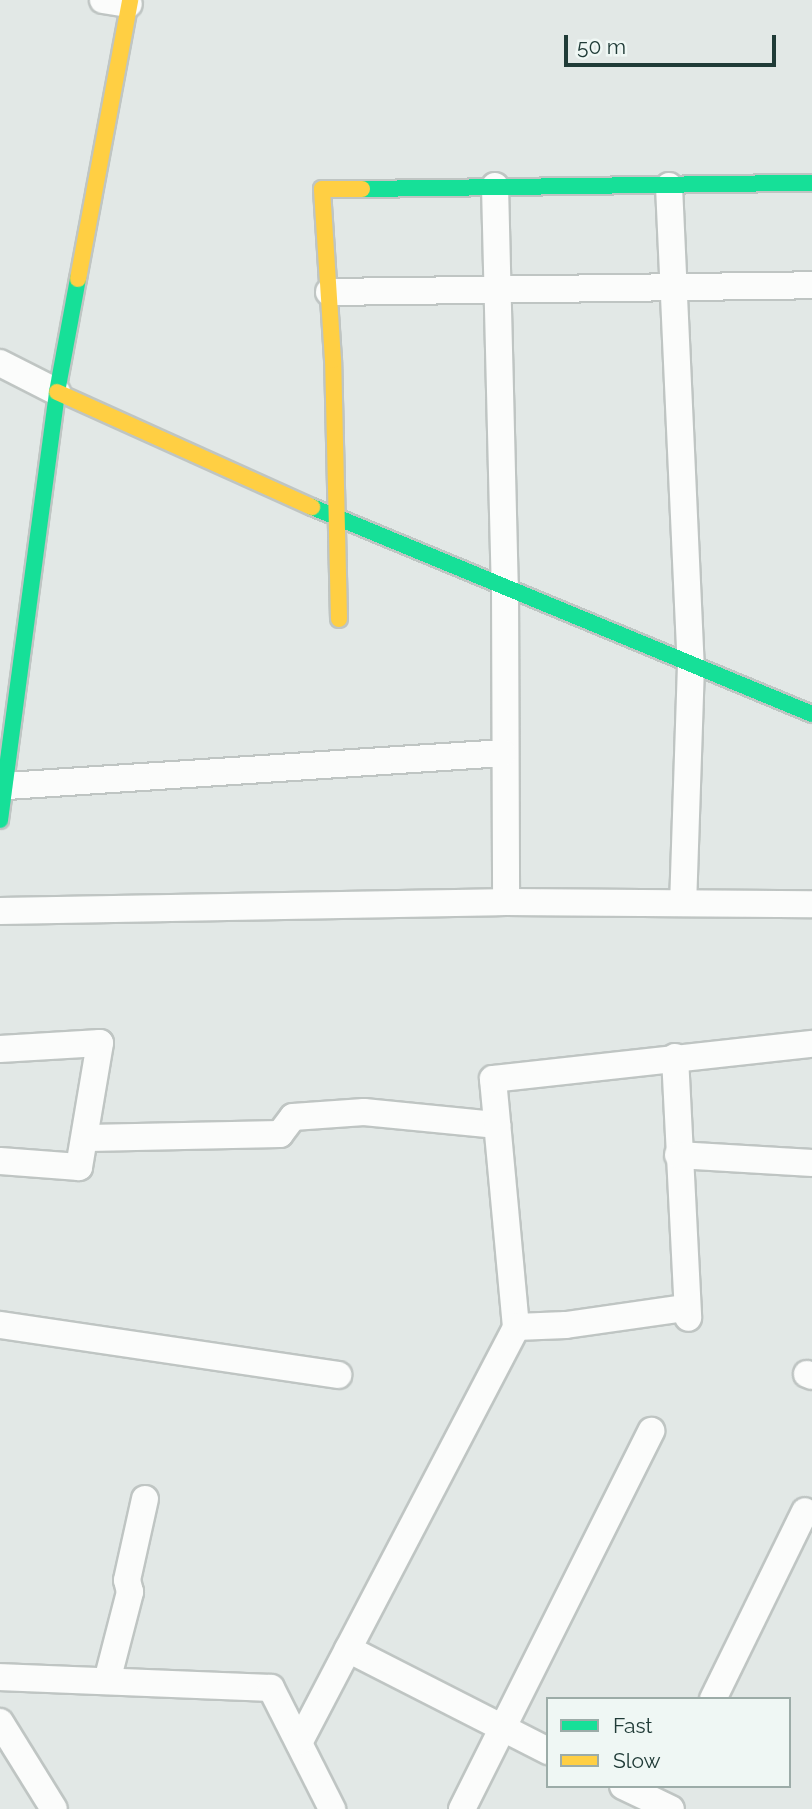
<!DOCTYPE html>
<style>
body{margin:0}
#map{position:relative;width:812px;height:1809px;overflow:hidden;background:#e2e8e6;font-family:Raleway,sans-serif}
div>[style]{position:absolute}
.roads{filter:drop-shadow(2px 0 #bfc5c3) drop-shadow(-2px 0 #bfc5c3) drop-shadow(0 2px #bfc5c3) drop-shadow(0 -2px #bfc5c3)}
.street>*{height:26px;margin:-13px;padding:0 13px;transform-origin:13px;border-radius:13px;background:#fbfcfb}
.fast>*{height:16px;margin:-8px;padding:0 8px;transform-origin:8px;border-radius:8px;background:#16e098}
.slow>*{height:16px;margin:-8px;padding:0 8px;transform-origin:8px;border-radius:8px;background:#ffcf43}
span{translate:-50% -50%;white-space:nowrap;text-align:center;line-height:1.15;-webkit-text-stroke:6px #eff7f4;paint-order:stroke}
.legend{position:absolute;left:546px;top:1697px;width:245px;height:91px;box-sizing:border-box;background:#eff7f4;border:2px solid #9caca8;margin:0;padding:9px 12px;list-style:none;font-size:21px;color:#203b37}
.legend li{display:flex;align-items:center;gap:14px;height:35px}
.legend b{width:35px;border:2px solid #9caca8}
.scale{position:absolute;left:564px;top:35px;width:212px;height:32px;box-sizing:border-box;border:4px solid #203b37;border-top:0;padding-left:9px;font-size:21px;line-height:24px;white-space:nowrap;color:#203b37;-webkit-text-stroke:5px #eff7f4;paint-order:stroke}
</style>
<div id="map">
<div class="roads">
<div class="street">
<div style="left:103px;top:0;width:26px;rotate:9deg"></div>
<div style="left:495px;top:186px;width:399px;rotate:88.6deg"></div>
<div style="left:505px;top:585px;width:317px;rotate:89.8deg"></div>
<div style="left:669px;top:186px;width:480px;rotate:87.4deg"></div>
<div style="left:691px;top:665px;width:236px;rotate:91.9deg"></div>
<div style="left:329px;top:292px;width:483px;rotate:-0.8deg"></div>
<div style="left:0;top:363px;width:64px;rotate:27deg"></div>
<div style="left:7px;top:786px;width:497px;rotate:-3.8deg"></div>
<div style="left:0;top:911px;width:506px;rotate:-1.02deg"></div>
<div style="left:506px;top:902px;width:306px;rotate:0.4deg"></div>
<div style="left:0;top:1049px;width:100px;rotate:-3.4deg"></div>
<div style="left:100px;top:1043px;width:126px;rotate:99.6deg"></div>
<div style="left:79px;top:1167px;width:79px;rotate:-175.7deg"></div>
<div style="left:675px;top:1057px;width:261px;rotate:87.1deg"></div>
<div style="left:88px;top:1138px;width:192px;rotate:-1.2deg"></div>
<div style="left:280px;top:1134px;width:21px;rotate:-53deg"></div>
<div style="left:293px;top:1117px;width:71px;rotate:-4deg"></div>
<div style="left:364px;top:1112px;width:134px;rotate:5.6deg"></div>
<div style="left:678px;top:1155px;width:134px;rotate:3.4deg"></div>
<div style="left:0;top:1325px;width:342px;rotate:8.4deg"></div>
<div style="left:516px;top:1327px;width:249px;rotate:-95.3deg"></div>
<div style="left:493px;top:1079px;width:321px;rotate:-6.3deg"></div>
<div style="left:807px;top:1374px;width:5px;rotate:22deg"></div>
<div style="left:348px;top:1649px;width:225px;rotate:27deg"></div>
<div style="left:0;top:1677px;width:271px;rotate:2.3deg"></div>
<div style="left:271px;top:1688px;width:136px;rotate:63.2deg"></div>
<div style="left:107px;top:1681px;width:92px;rotate:-75.5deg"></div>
<div style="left:130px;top:1592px;width:12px;rotate:-104deg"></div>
<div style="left:127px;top:1580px;width:83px;rotate:-77.5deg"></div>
<div style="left:713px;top:1699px;width:209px;rotate:-63.9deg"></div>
<div style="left:0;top:1722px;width:102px;rotate:58.2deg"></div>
<div style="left:300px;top:1741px;width:467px;rotate:-62.4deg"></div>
<div style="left:516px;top:1327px;width:50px;rotate:-2.3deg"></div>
<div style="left:566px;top:1325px;width:119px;rotate:-8.2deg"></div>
<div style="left:623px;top:1786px;width:53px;rotate:25.6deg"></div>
<div style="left:462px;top:1809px;width:423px;rotate:-63.4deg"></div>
</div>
<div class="fast">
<div style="left:362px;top:189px;width:450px;rotate:-0.8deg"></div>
<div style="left:312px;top:507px;width:541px;rotate:22.49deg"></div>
<div style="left:0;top:820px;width:432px;rotate:-82.4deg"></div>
<div style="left:57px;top:392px;width:115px;rotate:-79.5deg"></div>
</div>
<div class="slow">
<div style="left:78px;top:279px;width:284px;rotate:-79.4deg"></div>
<div style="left:57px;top:392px;width:280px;rotate:24.3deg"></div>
<div style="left:339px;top:619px;width:259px;rotate:-91.3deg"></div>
<div style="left:333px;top:360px;width:171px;rotate:-93.7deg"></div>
<div style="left:322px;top:189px;width:40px"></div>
</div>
</div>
<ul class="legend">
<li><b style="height:9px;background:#16e098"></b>Fast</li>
<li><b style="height:9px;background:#ffcf43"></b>Slow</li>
</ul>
<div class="scale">50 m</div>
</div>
